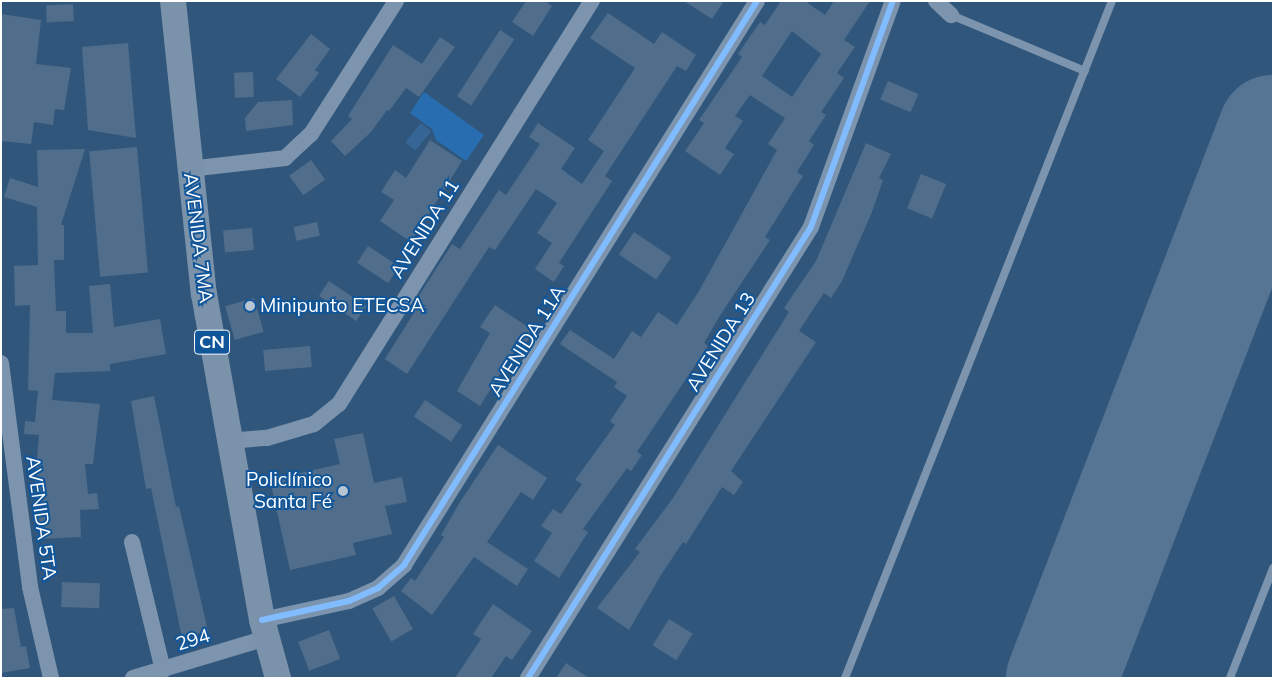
<!DOCTYPE html>
<meta charset="utf-8">
<style>
body{margin:0}
#map{position:relative;width:1274px;height:679px;overflow:hidden;background:#31567b;font-family:Mulish,sans-serif}
div>[style]{position:absolute}
.green>*{inset:0;background:#276db0}
.water>*{inset:0;background:#366695;transform-origin:0 0}
.runway>*{height:111px;margin:-55.5px;padding:0 55.5px;transform-origin:55.5px;border-radius:55.5px;background:#567493}
.building>*{inset:0;background:#506e8b;transform-origin:0 0}
.service>*{height:8px;margin:-4px;padding:0 4px;transform-origin:4px;border-radius:4px;background:#7c94ad}
.minor>*{height:16px;margin:-8px;padding:0 8px;transform-origin:8px;border-radius:8px;background:#7c94ad}
.trunk>*{height:26px;margin:-13px;padding:0 13px;transform-origin:13px;border-radius:13px;background:#7b92ab}
.cycleway>*{height:6px;margin:-3px;padding:0 3px;transform-origin:3px;border-radius:3px;background:#80bcff}
.dots>*{width:14px;height:14px;translate:-50% -50%;box-sizing:border-box;border:2px solid #12569a;border-radius:50%}
span{translate:-50% -50%;white-space:nowrap;text-align:center;line-height:1.15;-webkit-text-stroke:4px #12569a;paint-order:stroke}
.shield-label span{padding:1px 4px;background:#12569a;border:1px solid;border-radius:4px;-webkit-text-stroke-width:0}
.shield-label{font-size:18px;color:#fff;font-weight:700}
.street-label{font-size:19px;color:#fff}
.poi-label{font-size:19px;color:#fff}
.left{translate:0 -50%;text-align:left}
.right{translate:-100% -50%;text-align:right}
.frame{position:absolute;inset:0;border:2px solid #fff;pointer-events:none}
</style>
<div id="map">
<div class="green">
<div style="clip-path:polygon(424px 92px,484px 135px,466px 161px,436px 140px,432px 129px,410px 113px)"></div>
</div>
<div class="water">
<div style="left:421px;top:123px;width:13px;height:25px;rotate:39deg"></div>
</div>
<div class="runway">
<div style="left:1061px;top:678px;width:588px;rotate:-68.85deg"></div>
</div>
<div class="building">
<div style="clip-path:polygon(526px 1px,545px 1px,552px 6px,533px 36px,512px 22px)"></div>
<div style="clip-path:polygon(684px 1px,724px 1px,712px 19px)"></div>
<div style="clip-path:polygon(evenodd,781px 1px,805px 1px,825px 15px,834px 1px,870px 1px,844px 40px,855px 47px,837px 73px,844px 78px,821px 112px,826px 115px,809px 141px,814px 145px,797px 172px,803px 176px,765px 237px,770px 240px,719px 317px,704px 343px,708px 346px,637px 452px,642px 455px,631px 471px,627px 468px,583px 529px,588px 532px,559px 578px,534px 561px,552px 533px,541px 526px,553px 509px,561px 514px,582px 484px,575px 480px,615px 425px,610px 421px,627px 396px,614px 387px,617px 382px,560px 344px,570px 330px,614px 359px,632px 331px,641px 337px,658px 312px,677px 325px,699px 291px,777px 150px,768px 144px,785px 118px,750px 95px,735px 116px,743px 121px,725px 148px,734px 154px,720px 175px,685px 151px,704px 123px,699px 120px,742px 57px,738px 54px,760px 22px,765px 25px,781px 1px,792px 31px,821px 54px,792px 97px,762px 76px,792px 31px)"></div>
<div style="left:73px;top:4px;width:17px;height:27px;rotate:87deg"></div>
<div style="clip-path:polygon(608px 13px,654px 44px,662px 32px,696px 55px,686px 71px,677px 66px,605px 176px,612px 181px,559px 263px,564px 266px,554px 282px,535px 269px,552px 243px,537px 233px,557px 203px,536px 189px,495px 250px,489px 247px,407px 374px,385px 359px,415px 311px,411px 308px,452px 244px,460px 249px,499px 190px,506px 195px,540px 144px,529px 137px,538px 123px,575px 148px,561px 169px,582px 184px,604px 151px,588px 140px,635px 68px,590px 38px)"></div>
<div style="clip-path:polygon(1px 14px,41px 20px,36px 64px,71px 68px,64px 110px,55px 109px,53px 125px,34px 122px,31px 144px,1px 141px)"></div>
<div style="left:500px;top:30px;width:17px;height:79px;rotate:33deg"></div>
<div style="clip-path:polygon(311px 34px,330px 49px,315px 70px,319px 73px,300px 97px,276px 79px)"></div>
<div style="clip-path:polygon(440px 37px,455px 47px,419px 97px,406px 88px,389px 111px,387px 110px,371px 132px,345px 156px,331px 141px,352px 119px,348px 116px,393px 45px,422px 64px)"></div>
<div style="clip-path:polygon(128px 43px,136px 138px,88px 130px,82px 47px)"></div>
<div style="left:253px;top:72px;width:25px;height:19px;rotate:88deg"></div>
<div style="left:888px;top:81px;width:33px;height:20px;rotate:23deg"></div>
<div style="clip-path:polygon(292px 100px,293px 125px,246px 131px,245px 118px,258px 102px)"></div>
<div style="clip-path:polygon(430px 140px,462px 161px,411px 242px,380px 221px,394px 200px,381px 192px,395px 170px,406px 178px)"></div>
<div style="clip-path:polygon(866px 143px,891px 154px,879px 178px,883px 180px,872px 212px,842px 281px,831px 298px,824px 293px,799px 331px,816px 342px,731px 471px,743px 482px,734px 495px,722px 487px,686px 544px,683px 542px,661px 575px,629px 630px,597px 608px,640px 552px,635px 549px,673px 498px,789px 312px,784px 308px,816px 261px)"></div>
<div style="left:137px;top:147px;width:126px;height:48px;rotate:85deg"></div>
<div style="clip-path:polygon(85px 149px,61px 225px,64px 225px,64px 260px,54px 260px,56px 311px,66px 311px,66px 333px,93px 333px,89px 286px,110px 284px,114px 327px,160px 319px,166px 354px,110px 364px,110px 371px,55px 373px,52px 400px,100px 404px,93px 464px,85px 464px,88px 494px,97px 493px,99px 509px,80px 510px,81px 537px,40px 539px,35px 483px,39px 435px,24px 434px,25px 421px,35px 422px,38px 391px,28px 390px,30px 305px,15px 306px,14px 266px,38px 265px,37px 207px,4px 197px,10px 178px,38px 187px,37px 150px)"></div>
<div style="left:311px;top:160px;width:24px;height:27px;rotate:54deg"></div>
<div style="left:921px;top:174px;width:27px;height:37px;rotate:22deg"></div>
<div style="left:317px;top:222px;width:14px;height:24px;rotate:78deg"></div>
<div style="left:252px;top:228px;width:22px;height:29px;rotate:85deg"></div>
<div style="left:634px;top:232px;width:45px;height:27px;rotate:34deg"></div>
<div style="left:368px;top:246px;width:37px;height:20px;rotate:33deg"></div>
<div style="left:329px;top:281px;width:45px;height:18px;rotate:34deg"></div>
<div style="left:254px;top:298px;width:35px;height:30px;rotate:74deg"></div>
<div style="clip-path:polygon(495px 305px,534px 331px,519px 353px,515px 350px,480px 406px,457px 391px,490px 333px,480px 327px)"></div>
<div style="left:310px;top:346px;width:21px;height:47px;rotate:85deg"></div>
<div style="clip-path:polygon(154px 396px,176px 507px,179px 506px,208px 631px,182px 638px,151px 488px,146px 489px,131px 401px)"></div>
<div style="left:425px;top:400px;width:45px;height:20px;rotate:34deg"></div>
<div style="clip-path:polygon(363px 433px,374px 483px,402px 477px,407px 502px,385px 506px,392px 534px,353px 543px,356px 555px,290px 570px,270px 480px,340px 464px,334px 439px)"></div>
<div style="clip-path:polygon(498px 445px,547px 478px,533px 500px,521px 492px,487px 542px,528px 569px,517px 586px,474px 557px,432px 615px,401px 591px,411px 578px,415px 581px,444px 537px,441px 535px,460px 502px)"></div>
<div style="left:62px;top:582px;width:38px;height:25px;rotate:2deg"></div>
<div style="left:394px;top:596px;width:38px;height:25px;rotate:60deg"></div>
<div style="clip-path:polygon(493px 604px,532px 631px,512px 660px,506px 656px,491px 678px,455px 678px,481px 639px,473px 634px)"></div>
<div style="clip-path:polygon(14px 608px,21px 647px,26px 646px,30px 668px,1px 673px,1px 609px)"></div>
<div style="left:669px;top:619px;width:28px;height:31px;rotate:32deg"></div>
<div style="left:329px;top:630px;width:31px;height:33px;rotate:69deg"></div>
<div style="clip-path:polygon(566px 663px,589px 678px,556px 678px)"></div>
</div>
<div class="service">
<div style="left:951px;top:15px;width:145px;rotate:22.7deg"></div>
<div style="left:845px;top:678px;width:728px;rotate:-68.48deg"></div>
<div style="left:1230px;top:678px;width:118px;rotate:-68.6deg"></div>
</div>
<div class="minor">
<div style="left:936px;top:1px;width:21px;rotate:43deg"></div>
<div style="left:189px;top:169px;width:97px;rotate:-6.5deg"></div>
<div style="left:285px;top:158px;width:35px;rotate:-43deg"></div>
<div style="left:311px;top:134px;width:158px;rotate:-57.4deg"></div>
<div style="left:1px;top:363px;width:226px;rotate:82.6deg"></div>
<div style="left:30px;top:587px;width:93px;rotate:77deg"></div>
<div style="left:229px;top:441px;width:38px;rotate:-5deg"></div>
<div style="left:267px;top:438px;width:49px;rotate:-16.6deg"></div>
<div style="left:314px;top:424px;width:32px;rotate:-39deg"></div>
<div style="left:339px;top:404px;width:476px;rotate:-57.9deg"></div>
<div style="left:132px;top:542px;width:132px;rotate:76.4deg"></div>
<div style="left:262px;top:620px;width:89px;rotate:-12.3deg"></div>
<div style="left:349px;top:601px;width:32px;rotate:-24deg"></div>
<div style="left:378px;top:588px;width:35px;rotate:-41deg"></div>
<div style="left:404px;top:565px;width:665px;rotate:-57.96deg"></div>
<div style="left:133px;top:678px;width:139px;rotate:-16.7deg"></div>
<div style="left:528px;top:678px;width:532px;rotate:-57.89deg"></div>
<div style="left:811px;top:227px;width:240px;rotate:-70.1deg"></div>
</div>
<div class="trunk">
<div style="left:173px;top:1px;width:295px;rotate:84deg"></div>
<div style="left:204px;top:294px;width:331px;rotate:79.9deg"></div>
<div style="left:262px;top:620px;width:60px;rotate:74.6deg"></div>
</div>
<div class="cycleway">
<div style="left:262px;top:620px;width:89px;rotate:-12.3deg"></div>
<div style="left:349px;top:601px;width:32px;rotate:-24deg"></div>
<div style="left:378px;top:588px;width:35px;rotate:-41deg"></div>
<div style="left:404px;top:565px;width:665px;rotate:-57.96deg"></div>
<div style="left:528px;top:678px;width:532px;rotate:-57.89deg"></div>
<div style="left:811px;top:227px;width:240px;rotate:-70.1deg"></div>
</div>
<div class="dots">
<div style="left:250px;top:306px;background:#b7c4d1"></div>
<div style="left:343px;top:491px;background:#b7c4d1"></div>
</div>
<div class="shield-label">
<span style="left:212px;top:342px">CN</span>
</div>
<div class="street-label">
<span style="left:425px;top:229px;rotate:-58deg">AVENIDA 11</span>
<span style="left:198px;top:238px;rotate:83deg">AVENIDA 7MA</span>
<span style="left:527px;top:341px;rotate:-58deg">AVENIDA 11A</span>
<span style="left:721px;top:342px;rotate:-58deg">AVENIDA 13</span>
<span style="left:41px;top:518px;rotate:82deg">AVENIDA 5TA</span>
<span style="left:193px;top:640px;rotate:-17deg">294</span>
</div>
<div class="poi-label">
<span class="left" style="left:260px;top:306px">Minipunto ETECSA</span>
<span class="right" style="left:332px;top:491px">Policlínico<br>Santa Fé</span>
</div>
<div class="frame"></div>
</div>
